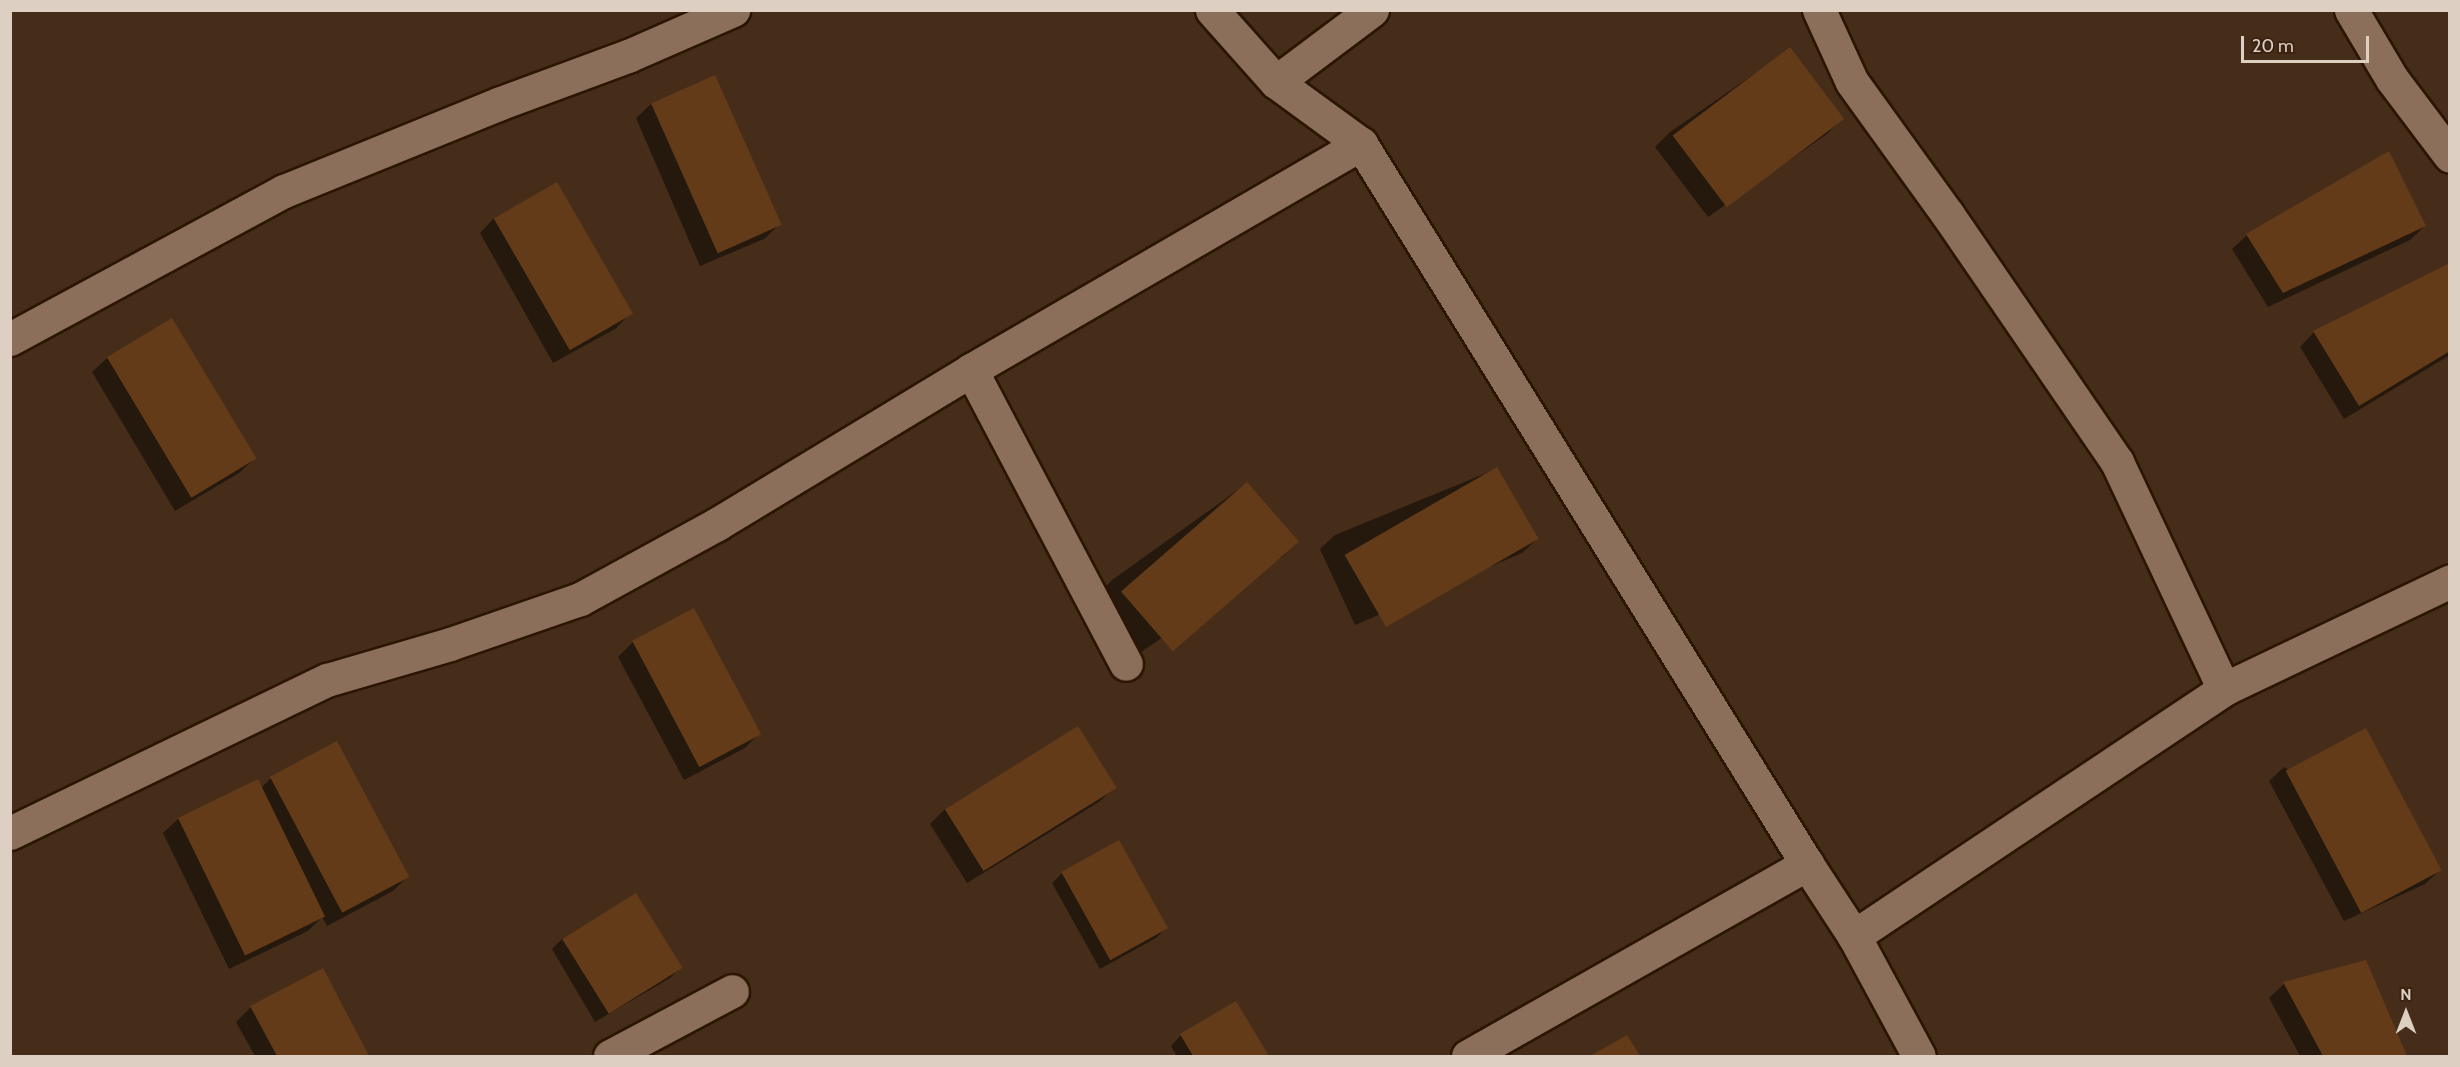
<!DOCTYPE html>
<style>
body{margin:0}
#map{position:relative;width:2460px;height:1067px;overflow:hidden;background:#462d1a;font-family:Cabin,sans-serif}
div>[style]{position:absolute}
.shadow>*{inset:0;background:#0007}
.building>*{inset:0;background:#643b18;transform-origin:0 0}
.roads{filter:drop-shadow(2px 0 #2b1503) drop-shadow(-2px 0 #2b1503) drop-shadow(0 2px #2b1503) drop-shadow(0 -2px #2b1503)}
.street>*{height:33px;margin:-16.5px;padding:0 16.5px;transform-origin:16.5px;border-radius:16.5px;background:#8b6f5a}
span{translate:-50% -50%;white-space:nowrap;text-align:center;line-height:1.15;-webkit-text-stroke:4.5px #3b2311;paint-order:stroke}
.frame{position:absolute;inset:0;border:12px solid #decfc3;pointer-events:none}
.north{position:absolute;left:2376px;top:983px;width:60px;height:60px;-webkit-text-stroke:4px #3b2311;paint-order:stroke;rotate:0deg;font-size:16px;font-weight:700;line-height:24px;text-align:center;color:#decfc3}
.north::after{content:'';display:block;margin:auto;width:21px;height:27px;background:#decfc3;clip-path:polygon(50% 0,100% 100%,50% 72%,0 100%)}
.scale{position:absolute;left:2241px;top:36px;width:128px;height:27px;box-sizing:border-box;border:3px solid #decfc3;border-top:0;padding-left:8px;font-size:18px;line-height:21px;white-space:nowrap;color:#decfc3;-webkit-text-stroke:4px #3b2311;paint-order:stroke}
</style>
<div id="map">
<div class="shadow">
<div style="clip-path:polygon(1789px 50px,1842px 119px,1827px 134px,1708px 217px,1655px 147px,1670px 132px)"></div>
<div style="clip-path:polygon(651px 104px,779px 225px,764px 239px,700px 266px,636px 118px)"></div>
<div style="clip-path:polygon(494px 218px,630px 314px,615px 329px,553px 363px,480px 233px)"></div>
<div style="clip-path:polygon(2425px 226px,2410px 240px,2268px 307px,2232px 249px,2247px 235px)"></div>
<div style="clip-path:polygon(2450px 267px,2450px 355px,2344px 419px,2300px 347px,2314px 332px)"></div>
<div style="clip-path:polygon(107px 358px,254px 459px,239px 473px,175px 511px,92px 372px)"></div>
<div style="clip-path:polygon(1496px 469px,1537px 539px,1522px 553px,1355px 625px,1320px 549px,1335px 535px)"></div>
<div style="clip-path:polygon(1246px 484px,1297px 541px,1283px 556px,1141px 652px,1097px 595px,1112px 580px)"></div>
<div style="clip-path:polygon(633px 642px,760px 733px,745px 748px,684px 780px,618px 657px)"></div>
<div style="clip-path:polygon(1077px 728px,1114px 788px,1099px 802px,967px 883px,930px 824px,945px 809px)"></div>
<div style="clip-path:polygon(2284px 767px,2440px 870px,2425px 884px,2344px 921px,2269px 781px)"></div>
<div style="clip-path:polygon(271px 778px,407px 877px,393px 891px,327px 926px,322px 917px,308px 931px,229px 969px,163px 833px,178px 819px,261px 788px)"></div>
<div style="clip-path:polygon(1062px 873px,1166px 928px,1156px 938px,1100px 969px,1052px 883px)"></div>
<div style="clip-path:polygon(635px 895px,680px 968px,670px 978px,595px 1022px,552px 949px,562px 939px)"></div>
<div style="clip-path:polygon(2365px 962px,2405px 1056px,2300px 1056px,2269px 998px,2284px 984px)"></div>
<div style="clip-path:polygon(322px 970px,367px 1056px,255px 1056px,236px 1022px,251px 1007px)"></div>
<div style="clip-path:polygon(1236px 1003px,1267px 1056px,1177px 1056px,1171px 1046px,1181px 1035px)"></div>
<div style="clip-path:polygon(1627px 1037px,1638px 1056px,1593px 1056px)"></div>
</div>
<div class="building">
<div style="left:1790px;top:47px;width:90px;height:147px;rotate:53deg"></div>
<div style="left:715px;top:75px;width:164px;height:70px;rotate:66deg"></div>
<div style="clip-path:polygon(2389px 151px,2426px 226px,2283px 293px,2246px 234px)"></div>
<div style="left:557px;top:182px;width:152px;height:73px;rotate:60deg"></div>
<div style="clip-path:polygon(2450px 263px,2450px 351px,2359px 406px,2313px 331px)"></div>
<div style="left:172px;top:318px;width:164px;height:76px;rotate:59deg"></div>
<div style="left:1497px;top:467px;width:83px;height:176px;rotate:60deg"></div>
<div style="left:1247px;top:482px;width:79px;height:167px;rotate:49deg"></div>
<div style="left:694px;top:608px;width:143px;height:70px;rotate:62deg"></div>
<div style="left:1078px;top:726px;width:73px;height:157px;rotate:58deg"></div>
<div style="left:2366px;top:728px;width:161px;height:91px;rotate:62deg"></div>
<div style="left:337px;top:741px;width:154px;height:76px;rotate:62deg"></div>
<div style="left:258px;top:779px;width:153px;height:89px;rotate:64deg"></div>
<div style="left:1119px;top:840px;width:101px;height:66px;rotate:61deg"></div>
<div style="left:636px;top:893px;width:88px;height:87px;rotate:58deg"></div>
<div style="clip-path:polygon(2366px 960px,2407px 1056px,2323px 1056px,2283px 982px)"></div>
<div style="clip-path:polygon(323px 968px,369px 1056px,277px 1056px,250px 1006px)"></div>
<div style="clip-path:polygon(1236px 1001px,1269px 1056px,1193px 1056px,1180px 1034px)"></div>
<div style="clip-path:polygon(1627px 1035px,1640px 1056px,1590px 1056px)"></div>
</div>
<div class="roads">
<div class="street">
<div style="left:1212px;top:10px;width:96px;rotate:48.4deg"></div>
<div style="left:1276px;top:82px;width:105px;rotate:36.1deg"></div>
<div style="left:1361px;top:144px;width:847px;rotate:58.22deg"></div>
<div style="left:1807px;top:864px;width:86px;rotate:56.9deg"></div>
<div style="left:1854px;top:936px;width:136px;rotate:61.6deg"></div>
<div style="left:1819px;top:10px;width:79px;rotate:65.4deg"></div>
<div style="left:1852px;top:82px;width:164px;rotate:54.2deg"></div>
<div style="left:1948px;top:215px;width:299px;rotate:55.6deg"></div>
<div style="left:2117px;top:462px;width:251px;rotate:64.8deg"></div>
<div style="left:2351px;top:10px;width:80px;rotate:59.3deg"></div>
<div style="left:2392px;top:79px;width:96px;rotate:53deg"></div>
<div style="left:1276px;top:82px;width:120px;rotate:-36.9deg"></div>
<div style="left:10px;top:339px;width:311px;rotate:-28.4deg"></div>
<div style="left:284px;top:191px;width:231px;rotate:-22.1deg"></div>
<div style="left:498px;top:104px;width:139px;rotate:-20.3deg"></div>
<div style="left:628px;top:56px;width:115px;rotate:-23.7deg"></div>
<div style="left:971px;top:370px;width:332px;rotate:62.2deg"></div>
<div style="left:10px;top:833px;width:352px;rotate:-25.8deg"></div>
<div style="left:327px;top:680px;width:128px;rotate:-16.3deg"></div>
<div style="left:450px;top:644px;width:138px;rotate:-19.1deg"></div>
<div style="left:580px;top:599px;width:156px;rotate:-28.7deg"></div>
<div style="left:717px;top:524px;width:297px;rotate:-31.2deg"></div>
<div style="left:971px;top:370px;width:451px;rotate:-30.1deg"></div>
<div style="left:1854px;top:936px;width:445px;rotate:-33.7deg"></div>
<div style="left:2224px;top:689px;width:250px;rotate:-25.5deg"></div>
<div style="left:610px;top:1056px;width:138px;rotate:-28deg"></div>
<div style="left:1468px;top:1056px;width:390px;rotate:-29.5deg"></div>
</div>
</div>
<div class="frame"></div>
<div class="north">N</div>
<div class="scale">20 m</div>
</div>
